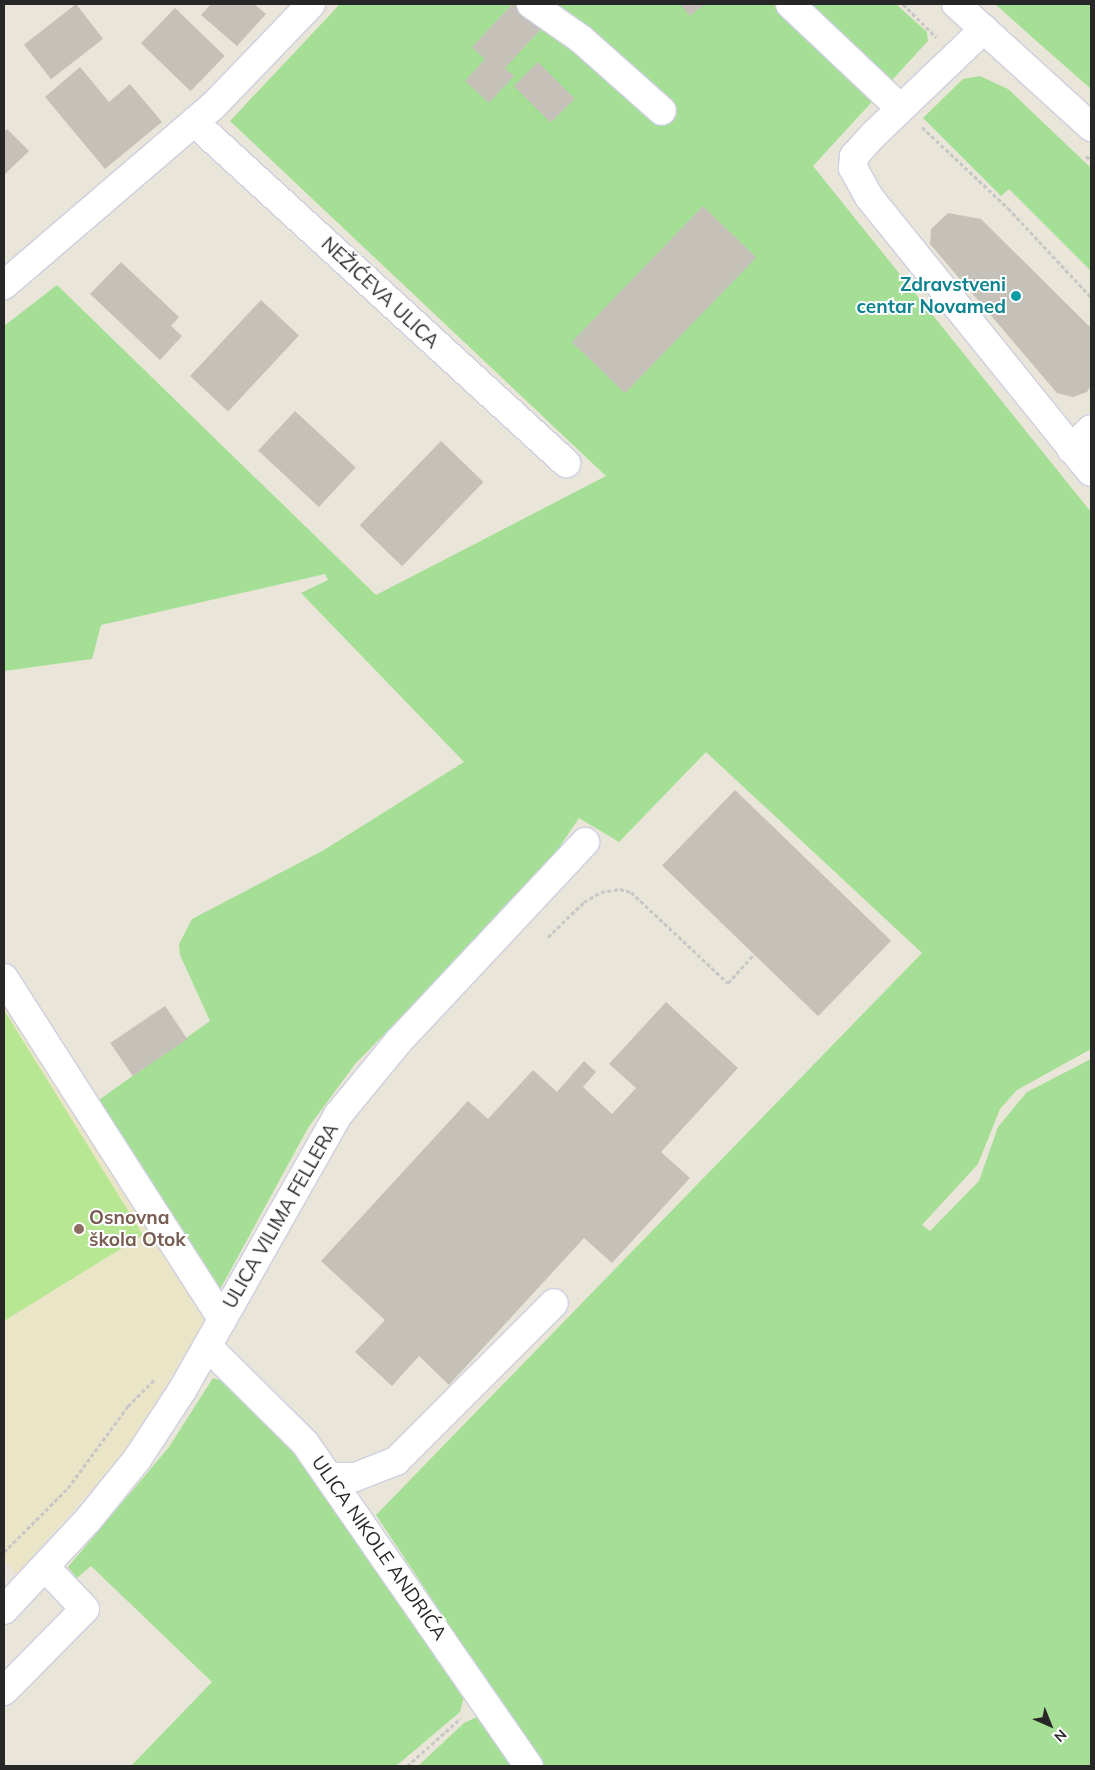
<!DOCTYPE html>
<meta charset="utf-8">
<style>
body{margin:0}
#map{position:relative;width:1095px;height:1770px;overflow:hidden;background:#eae5d9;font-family:Mulish,sans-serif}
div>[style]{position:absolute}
.education>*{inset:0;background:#ebe5c8}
.green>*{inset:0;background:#a5df96}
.pitch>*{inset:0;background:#b7e792}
.building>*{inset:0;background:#c5c1b9;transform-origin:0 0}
.path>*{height:3px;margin-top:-1.5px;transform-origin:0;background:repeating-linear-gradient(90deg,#c7c7c7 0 4px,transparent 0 6.5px)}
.roads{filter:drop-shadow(1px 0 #cecfe0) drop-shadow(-1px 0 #cecfe0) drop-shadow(0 1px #cecfe0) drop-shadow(0 -1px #cecfe0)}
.minor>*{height:28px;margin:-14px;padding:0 14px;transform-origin:14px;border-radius:14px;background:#fff}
.dots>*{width:14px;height:14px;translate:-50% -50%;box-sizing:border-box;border:2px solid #fff;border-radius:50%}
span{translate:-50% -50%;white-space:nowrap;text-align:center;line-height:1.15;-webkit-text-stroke:4px #fff;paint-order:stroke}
.culture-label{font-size:19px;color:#0d838f;font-weight:700}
.right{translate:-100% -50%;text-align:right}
.street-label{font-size:19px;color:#272727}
.education-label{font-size:19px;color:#785e54;font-weight:700}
.left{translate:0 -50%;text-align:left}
.frame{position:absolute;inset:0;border:5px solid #272727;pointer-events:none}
.north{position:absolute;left:1025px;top:1700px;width:50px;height:50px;-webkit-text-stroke:4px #fff;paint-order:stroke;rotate:136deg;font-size:14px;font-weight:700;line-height:20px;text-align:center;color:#272727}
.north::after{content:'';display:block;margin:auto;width:18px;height:22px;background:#272727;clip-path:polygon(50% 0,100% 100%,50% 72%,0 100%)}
</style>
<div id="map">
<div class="education">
<div style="clip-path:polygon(4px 999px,208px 1315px,131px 1445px,17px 1574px,4px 1560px)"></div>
</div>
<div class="green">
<div style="clip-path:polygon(340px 4px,896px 4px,927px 32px,928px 41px,813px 166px,1091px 512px,1091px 1049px,1017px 1090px,1000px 1109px,978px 1164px,922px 1225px,930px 1231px,979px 1181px,998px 1127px,1027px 1092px,1091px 1059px,1091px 1766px,543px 1766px,376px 1515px,922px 953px,706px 752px,619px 842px,579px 818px,542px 873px,355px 1064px,308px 1128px,217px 1295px,96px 1102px,210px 1021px,180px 955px,179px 944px,192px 919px,324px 850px,464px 762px,301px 593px,328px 580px,325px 574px,101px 625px,92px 659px,4px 671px,4px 326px,57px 285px,376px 595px,606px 476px,230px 121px)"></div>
<div style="clip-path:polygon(995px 4px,1091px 4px,1091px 89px,1033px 38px)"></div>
<div style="clip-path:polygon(980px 76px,1008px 89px,1091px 168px,1091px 271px,1009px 189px,1001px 196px,923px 118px,963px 79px)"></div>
<div style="clip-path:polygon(213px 1378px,228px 1383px,318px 1468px,465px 1692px,460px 1712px,396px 1766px,131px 1766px,212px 1682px,91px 1566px,77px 1578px,68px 1567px,169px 1447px)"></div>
<div style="clip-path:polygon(481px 1715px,517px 1766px,418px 1766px,464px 1723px)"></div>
</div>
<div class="pitch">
<div style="clip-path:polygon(4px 1010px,143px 1235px,4px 1321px)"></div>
</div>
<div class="building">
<div style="left:76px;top:4px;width:44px;height:66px;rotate:52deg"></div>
<div style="clip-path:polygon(211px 4px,254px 4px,266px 14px,237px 46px,201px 15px)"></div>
<div style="clip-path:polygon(512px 4px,543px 27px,505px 68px,514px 76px,489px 103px,465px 81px,485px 59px,472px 47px)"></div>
<div style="clip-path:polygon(680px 4px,705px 4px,690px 16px)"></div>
<div style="left:175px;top:8px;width:69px;height:49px;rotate:44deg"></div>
<div style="left:538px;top:62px;width:52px;height:34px;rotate:45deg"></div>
<div style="clip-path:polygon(80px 67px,109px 102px,130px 84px,162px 122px,105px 169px,45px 97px)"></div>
<div style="clip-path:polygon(7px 129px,29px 151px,4px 175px,4px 132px)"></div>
<div style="left:703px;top:206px;width:74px;height:189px;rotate:44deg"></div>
<div style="clip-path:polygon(948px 213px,981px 219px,1091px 328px,1091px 385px,1087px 392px,1073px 397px,1057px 393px,930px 244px,931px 229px)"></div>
<div style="clip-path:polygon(121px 262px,179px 317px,171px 326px,182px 336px,160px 360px,90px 294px)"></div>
<div style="left:261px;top:300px;width:52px;height:104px;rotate:43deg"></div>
<div style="left:295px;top:411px;width:83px;height:54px;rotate:43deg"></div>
<div style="left:441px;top:441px;width:59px;height:117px;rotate:44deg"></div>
<div style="left:735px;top:790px;width:217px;height:105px;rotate:44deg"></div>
<div style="clip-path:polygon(666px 1002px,738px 1068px,661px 1152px,690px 1178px,612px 1263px,584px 1238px,449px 1385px,419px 1356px,392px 1386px,355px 1352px,385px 1320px,321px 1261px,468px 1101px,488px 1119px,533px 1070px,557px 1092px,584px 1061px,596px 1072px,583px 1087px,612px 1114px,636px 1088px,609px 1064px)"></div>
<div style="left:165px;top:1006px;width:40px;height:66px;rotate:56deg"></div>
</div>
<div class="path">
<div style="left:903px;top:4px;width:47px;rotate:45deg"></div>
<div style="left:922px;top:127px;width:118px;rotate:43.3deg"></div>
<div style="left:1008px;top:208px;width:122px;rotate:47deg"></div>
<div style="left:1086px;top:156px;width:6px;rotate:39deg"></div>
<div style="left:548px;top:937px;width:50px;rotate:-44.2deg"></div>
<div style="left:584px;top:902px;width:20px;rotate:-30deg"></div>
<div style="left:601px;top:892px;width:19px;rotate:-9deg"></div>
<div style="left:620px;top:889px;width:11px;rotate:15deg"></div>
<div style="left:631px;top:892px;width:133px;rotate:43.2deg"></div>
<div style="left:728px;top:983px;width:38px;rotate:-48deg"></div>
<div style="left:4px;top:1552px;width:91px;rotate:-45deg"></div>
<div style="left:68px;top:1488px;width:102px;rotate:-53.8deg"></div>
<div style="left:128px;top:1406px;width:37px;rotate:-45deg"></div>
<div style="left:407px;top:1766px;width:72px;rotate:-41.6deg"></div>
</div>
<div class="roads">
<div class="minor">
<div style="left:531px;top:4px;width:61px;rotate:35deg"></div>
<div style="left:581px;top:39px;width:108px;rotate:41.6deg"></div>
<div style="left:790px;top:4px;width:151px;rotate:43.4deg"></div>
<div style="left:956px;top:4px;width:183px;rotate:42.3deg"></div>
<div style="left:984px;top:29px;width:152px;rotate:136.3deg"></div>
<div style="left:874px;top:134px;width:30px;rotate:132deg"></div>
<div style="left:854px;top:156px;width:12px;rotate:95deg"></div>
<div style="left:853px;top:168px;width:33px;rotate:61deg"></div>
<div style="left:869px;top:197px;width:353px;rotate:51.1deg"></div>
<div style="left:194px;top:122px;width:505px;rotate:42.51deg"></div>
<div style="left:4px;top:285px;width:275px;rotate:-40.6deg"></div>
<div style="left:213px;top:106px;width:141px;rotate:-46.1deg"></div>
<div style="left:1071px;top:449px;width:28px;rotate:-45deg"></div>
<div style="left:4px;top:978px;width:405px;rotate:57.4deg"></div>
<div style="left:208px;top:1347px;width:136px;rotate:44.7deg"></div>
<div style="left:305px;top:1443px;width:393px;rotate:55.3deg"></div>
<div style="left:331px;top:1477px;width:24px"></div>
<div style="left:355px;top:1477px;width:44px;rotate:-21.3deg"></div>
<div style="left:396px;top:1461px;width:223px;rotate:-45deg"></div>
<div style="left:4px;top:1610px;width:123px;rotate:-47deg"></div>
<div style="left:88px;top:1520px;width:80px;rotate:-51.1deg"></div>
<div style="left:138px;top:1458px;width:82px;rotate:-56.9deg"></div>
<div style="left:183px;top:1389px;width:315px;rotate:-60.5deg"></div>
<div style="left:338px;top:1115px;width:94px;rotate:-50.6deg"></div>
<div style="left:398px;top:1042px;width:274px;rotate:-46.9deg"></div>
<div style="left:4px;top:1691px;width:115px;rotate:-45.4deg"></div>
<div style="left:85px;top:1609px;width:58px;rotate:-133.6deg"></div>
</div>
</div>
<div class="dots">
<div style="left:1016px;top:296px;background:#0f9aa8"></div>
<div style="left:79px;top:1229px;background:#8d6e63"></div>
</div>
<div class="culture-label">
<span class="right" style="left:1006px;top:296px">Zdravstveni<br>centar Novamed</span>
</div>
<div class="street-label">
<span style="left:380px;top:293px;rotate:43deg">NEŽIĆEVA ULICA</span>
<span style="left:281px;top:1216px;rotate:-60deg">ULICA VILIMA FELLERA</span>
<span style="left:379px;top:1548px;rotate:55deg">ULICA NIKOLE ANDRIĆA</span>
</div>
<div class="education-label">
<span class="left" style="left:89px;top:1229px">Osnovna<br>škola Otok</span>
</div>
<div class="frame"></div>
<div class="north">N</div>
</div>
